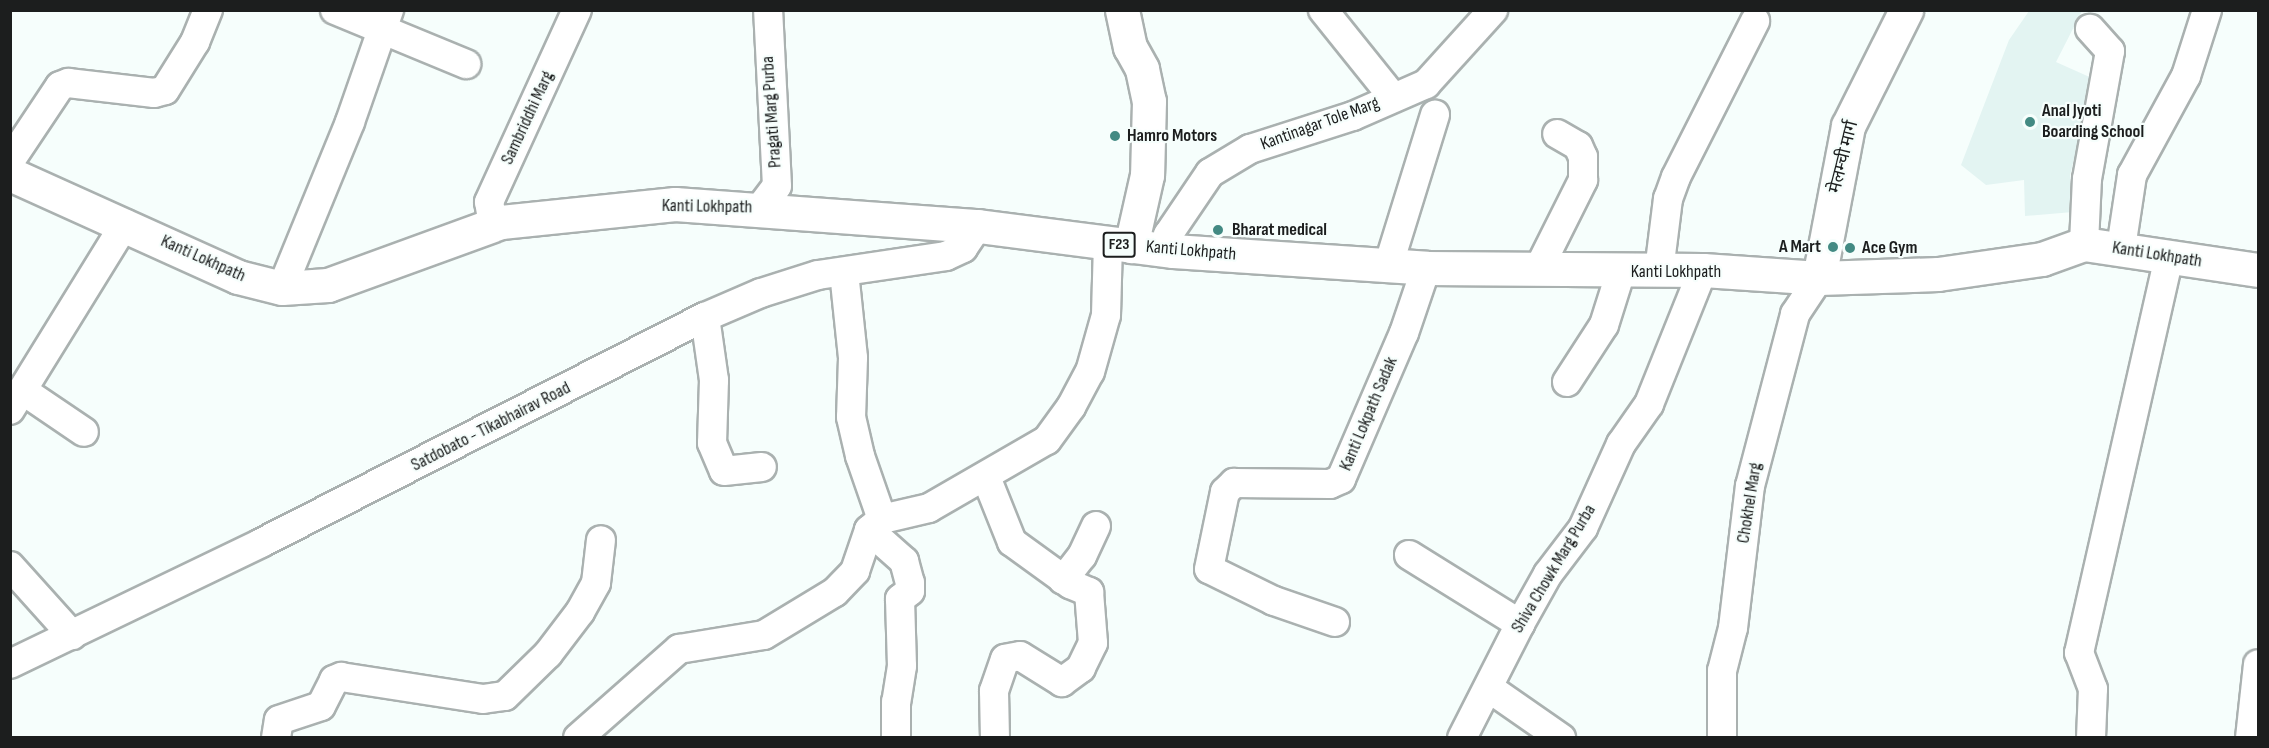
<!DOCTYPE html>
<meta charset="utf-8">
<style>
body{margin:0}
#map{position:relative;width:2269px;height:748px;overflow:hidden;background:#f6fefc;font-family:"Sofia Sans Condensed","Noto Sans Devanagari",sans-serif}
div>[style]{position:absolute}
.built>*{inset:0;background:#e3f4f2}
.roads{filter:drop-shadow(2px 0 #aab1b0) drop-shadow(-2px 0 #aab1b0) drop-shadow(0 2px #aab1b0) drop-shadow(0 -2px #aab1b0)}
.minor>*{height:28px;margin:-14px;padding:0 14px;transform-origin:14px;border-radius:14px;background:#fff}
.major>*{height:33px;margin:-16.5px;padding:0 16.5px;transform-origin:16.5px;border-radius:16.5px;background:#fff}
.dots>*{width:16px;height:16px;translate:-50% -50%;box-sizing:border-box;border:3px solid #f6fefc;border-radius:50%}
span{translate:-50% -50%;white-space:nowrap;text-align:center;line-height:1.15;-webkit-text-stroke:4.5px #f6fefc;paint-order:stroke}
.shield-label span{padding:2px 4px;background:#f6fefc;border:2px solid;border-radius:4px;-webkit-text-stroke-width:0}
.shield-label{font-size:16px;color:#1c1e1e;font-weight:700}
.street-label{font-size:18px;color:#1c1e1e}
.poi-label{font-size:18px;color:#1c1e1e;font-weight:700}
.left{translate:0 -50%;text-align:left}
.right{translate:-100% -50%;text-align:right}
.frame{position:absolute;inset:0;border:12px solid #1c1e1e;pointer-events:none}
</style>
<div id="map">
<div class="built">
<div style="clip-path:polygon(2029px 11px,2082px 11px,2056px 62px,2094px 79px,2070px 175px,2073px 212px,2025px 216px,2024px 180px,1986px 185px,1961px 165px,2009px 40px)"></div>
</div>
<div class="roads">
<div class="minor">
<div style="left:335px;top:10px;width:142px;rotate:22.4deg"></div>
<div style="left:1323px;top:10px;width:112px;rotate:51.2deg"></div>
<div style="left:10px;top:161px;width:90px;rotate:-56.3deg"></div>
<div style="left:60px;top:86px;width:9px;rotate:-21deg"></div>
<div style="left:68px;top:83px;width:87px;rotate:6.6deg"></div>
<div style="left:154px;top:93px;width:11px;rotate:-15deg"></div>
<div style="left:165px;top:90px;width:57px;rotate:-58deg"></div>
<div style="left:195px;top:42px;width:35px;rotate:-68deg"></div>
<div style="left:761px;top:207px;width:26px;rotate:-53deg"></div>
<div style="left:777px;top:186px;width:176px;rotate:-92.9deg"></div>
<div style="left:501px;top:222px;width:13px;rotate:-138deg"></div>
<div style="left:491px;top:213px;width:11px;rotate:-100deg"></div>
<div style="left:489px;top:202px;width:211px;rotate:-65.4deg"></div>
<div style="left:2084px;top:244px;width:65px;rotate:-87.4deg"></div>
<div style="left:2087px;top:179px;width:130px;rotate:-79.8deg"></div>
<div style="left:2110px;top:51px;width:30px;rotate:-132deg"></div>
<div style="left:2121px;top:248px;width:74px;rotate:-81.4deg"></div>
<div style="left:2132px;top:175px;width:113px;rotate:-61.4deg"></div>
<div style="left:2186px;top:76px;width:69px;rotate:-72.3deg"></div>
<div style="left:1173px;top:251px;width:17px;rotate:-107deg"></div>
<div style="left:1168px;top:235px;width:75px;rotate:-55.9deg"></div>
<div style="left:1210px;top:173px;width:47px;rotate:-31deg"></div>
<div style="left:1250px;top:149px;width:108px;rotate:-17.8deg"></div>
<div style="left:1353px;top:116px;width:80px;rotate:-23.7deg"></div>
<div style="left:1426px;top:84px;width:100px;rotate:-47.8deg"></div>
<div style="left:1393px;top:266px;width:9px;rotate:-103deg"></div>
<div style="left:1391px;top:257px;width:149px;rotate:-72.8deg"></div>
<div style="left:1538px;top:270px;width:101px;rotate:-63.4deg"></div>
<div style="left:1583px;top:180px;width:23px;rotate:-90deg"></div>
<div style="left:1583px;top:157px;width:12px;rotate:-114deg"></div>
<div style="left:1578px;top:146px;width:24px;rotate:-150deg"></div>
<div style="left:1659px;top:271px;width:73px;rotate:-82.9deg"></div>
<div style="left:1668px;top:199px;width:23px;rotate:-70deg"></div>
<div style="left:1676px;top:177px;width:175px;rotate:-63.1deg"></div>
<div style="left:844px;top:272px;width:86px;rotate:84deg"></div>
<div style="left:853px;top:358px;width:59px;rotate:91.9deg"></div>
<div style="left:851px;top:417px;width:40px;rotate:77deg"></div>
<div style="left:860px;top:456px;width:67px;rotate:70.8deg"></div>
<div style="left:282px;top:288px;width:179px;rotate:-67.7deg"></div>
<div style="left:350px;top:122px;width:119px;rotate:-70.8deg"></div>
<div style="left:705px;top:317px;width:64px;rotate:81.9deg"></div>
<div style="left:714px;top:380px;width:63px;rotate:91.8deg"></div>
<div style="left:712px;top:443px;width:30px;rotate:67deg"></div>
<div style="left:724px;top:471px;width:38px;rotate:-6deg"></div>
<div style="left:1567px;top:382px;width:68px;rotate:-57deg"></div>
<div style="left:1604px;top:325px;width:57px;rotate:-72.5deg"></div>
<div style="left:25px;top:392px;width:71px;rotate:34.1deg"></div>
<div style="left:10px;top:410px;width:219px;rotate:-58.3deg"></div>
<div style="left:986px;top:477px;width:70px;rotate:68.2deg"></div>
<div style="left:1012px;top:542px;width:72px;rotate:35.9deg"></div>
<div style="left:1070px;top:584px;width:21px;rotate:23deg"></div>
<div style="left:1089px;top:592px;width:51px;rotate:85.5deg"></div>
<div style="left:1093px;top:643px;width:28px;rotate:116deg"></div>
<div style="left:1081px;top:668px;width:24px;rotate:144deg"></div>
<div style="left:1062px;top:682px;width:49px;rotate:-148.2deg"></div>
<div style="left:1020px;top:656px;width:15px;rotate:169deg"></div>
<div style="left:1005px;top:659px;width:34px;rotate:109deg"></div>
<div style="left:994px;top:691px;width:47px;rotate:88.8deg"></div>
<div style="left:869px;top:530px;width:47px;rotate:41.5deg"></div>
<div style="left:904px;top:561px;width:23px;rotate:75deg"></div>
<div style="left:910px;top:583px;width:8px;rotate:90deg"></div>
<div style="left:910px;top:591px;width:13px;rotate:141deg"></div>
<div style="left:900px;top:599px;width:67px;rotate:88.3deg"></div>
<div style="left:902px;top:666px;width:36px;rotate:99deg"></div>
<div style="left:896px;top:702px;width:36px;rotate:90deg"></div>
<div style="left:1409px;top:555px;width:131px;rotate:31.9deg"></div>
<div style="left:10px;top:566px;width:93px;rotate:48.1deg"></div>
<div style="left:1063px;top:580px;width:31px;rotate:-52deg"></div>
<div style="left:1082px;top:556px;width:33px;rotate:-65deg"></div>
<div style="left:1335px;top:622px;width:65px;rotate:-161deg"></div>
<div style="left:1274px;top:601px;width:72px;rotate:-153.8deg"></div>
<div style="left:1209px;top:569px;width:79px;rotate:-78.3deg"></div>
<div style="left:1225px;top:492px;width:13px;rotate:-45deg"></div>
<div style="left:1234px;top:483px;width:96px;rotate:0.6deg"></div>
<div style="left:1330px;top:484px;width:12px;rotate:-24deg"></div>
<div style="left:1341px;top:479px;width:159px;rotate:-66.7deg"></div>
<div style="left:1404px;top:333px;width:69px;rotate:-71.3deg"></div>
<div style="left:10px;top:664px;width:279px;rotate:-25.7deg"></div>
<div style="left:261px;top:543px;width:498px;rotate:-27deg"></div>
<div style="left:705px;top:317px;width:61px;rotate:-23.2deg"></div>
<div style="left:761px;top:293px;width:60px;rotate:-17.5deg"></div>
<div style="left:818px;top:275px;width:129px;rotate:-8.4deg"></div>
<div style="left:946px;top:256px;width:19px;rotate:-25deg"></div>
<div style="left:963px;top:248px;width:27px;rotate:-56deg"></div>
<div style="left:1489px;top:688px;width:88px;rotate:34.8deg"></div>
<div style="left:276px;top:738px;width:18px;rotate:-81deg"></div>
<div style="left:279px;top:720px;width:44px;rotate:-18.4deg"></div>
<div style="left:321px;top:706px;width:29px;rotate:-63deg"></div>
<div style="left:334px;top:680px;width:8px;rotate:-23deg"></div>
<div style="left:341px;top:677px;width:144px;rotate:8.8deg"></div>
<div style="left:483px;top:699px;width:22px;rotate:-8deg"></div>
<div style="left:505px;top:696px;width:60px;rotate:-44.3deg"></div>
<div style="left:548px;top:654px;width:53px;rotate:-52.7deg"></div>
<div style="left:580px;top:612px;width:33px;rotate:-61deg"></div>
<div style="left:596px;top:583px;width:43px;rotate:-83.4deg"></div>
<div style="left:578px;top:738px;width:135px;rotate:-41.4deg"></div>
<div style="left:679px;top:649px;width:86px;rotate:-9.4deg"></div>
<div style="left:764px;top:635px;width:83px;rotate:-31.2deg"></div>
<div style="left:835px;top:592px;width:29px;rotate:-46deg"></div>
<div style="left:855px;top:571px;width:43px;rotate:-71.1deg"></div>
<div style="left:869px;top:530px;width:17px;rotate:-40deg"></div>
<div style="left:882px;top:519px;width:48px;rotate:-13.2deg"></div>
<div style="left:929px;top:508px;width:136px;rotate:-30deg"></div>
<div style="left:1047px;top:440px;width:41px;rotate:-54deg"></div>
<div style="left:1071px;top:407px;width:40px;rotate:-62deg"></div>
<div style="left:1090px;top:372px;width:59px;rotate:-74.3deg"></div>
<div style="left:1106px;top:315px;width:71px;rotate:-88.4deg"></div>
<div style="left:1462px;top:738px;width:128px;rotate:-63deg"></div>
<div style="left:1520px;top:624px;width:57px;rotate:-60.8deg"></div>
<div style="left:1548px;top:574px;width:58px;rotate:-52.7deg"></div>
<div style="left:1583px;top:528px;width:92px;rotate:-65.7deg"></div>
<div style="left:1621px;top:444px;width:49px;rotate:-55deg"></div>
<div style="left:1649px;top:404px;width:144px;rotate:-68.1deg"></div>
<div style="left:1722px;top:738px;width:67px;rotate:-90deg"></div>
<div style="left:1722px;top:671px;width:44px;rotate:-75.7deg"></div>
<div style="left:1733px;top:628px;width:143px;rotate:-83.2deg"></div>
<div style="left:1750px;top:486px;width:178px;rotate:-75.3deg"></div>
<div style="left:1795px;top:314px;width:43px;rotate:-56.3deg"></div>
<div style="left:2091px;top:738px;width:49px;rotate:-87.7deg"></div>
<div style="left:2093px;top:689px;width:39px;rotate:-111deg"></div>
<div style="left:2079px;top:653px;width:405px;rotate:-77.2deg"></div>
<div style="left:2250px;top:738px;width:74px;rotate:-83.8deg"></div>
</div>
<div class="major">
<div style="left:1122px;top:10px;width:38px;rotate:78deg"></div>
<div style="left:1130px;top:47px;width:25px;rotate:61deg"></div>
<div style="left:1142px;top:69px;width:33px;rotate:78deg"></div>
<div style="left:1149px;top:101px;width:74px;rotate:91.5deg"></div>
<div style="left:1147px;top:175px;width:73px;rotate:102.7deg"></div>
<div style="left:10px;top:174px;width:250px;rotate:24.3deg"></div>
<div style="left:238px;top:277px;width:45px;rotate:14deg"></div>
<div style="left:282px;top:288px;width:46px;rotate:-3.7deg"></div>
<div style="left:328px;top:285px;width:184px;rotate:-20deg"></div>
<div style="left:501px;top:222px;width:175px;rotate:-5.9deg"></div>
<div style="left:675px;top:204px;width:304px;rotate:4.2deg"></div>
<div style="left:978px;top:226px;width:197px;rotate:7.3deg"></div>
<div style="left:1173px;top:251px;width:254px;rotate:3.8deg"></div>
<div style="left:1426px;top:268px;width:277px;rotate:0.4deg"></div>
<div style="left:1703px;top:270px;width:116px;rotate:3.9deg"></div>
<div style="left:1819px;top:278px;width:119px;rotate:-1.9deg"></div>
<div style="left:1938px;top:274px;width:105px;rotate:-8.2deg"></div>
<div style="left:2042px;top:259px;width:45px;rotate:-19.7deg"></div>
<div style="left:2084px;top:244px;width:176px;rotate:8.5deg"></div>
<div style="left:1819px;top:278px;width:155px;rotate:-79.2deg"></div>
<div style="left:1848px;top:126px;width:130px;rotate:-63.4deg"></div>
</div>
</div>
<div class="dots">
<div style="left:2030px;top:122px;background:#438a83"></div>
<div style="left:1115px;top:136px;background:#438a83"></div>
<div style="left:1218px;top:230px;background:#438a83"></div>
<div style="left:1833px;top:247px;background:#438a83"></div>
<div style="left:1850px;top:248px;background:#438a83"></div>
</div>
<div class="shield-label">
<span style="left:1119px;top:245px">F23</span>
</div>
<div class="street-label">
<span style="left:772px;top:112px;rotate:-94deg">Pragati Marg Purba</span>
<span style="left:528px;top:118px;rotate:-65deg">Sambriddhi Marg</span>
<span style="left:1320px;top:124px;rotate:-20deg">Kantinagar Tole Marg</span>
<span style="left:1844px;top:157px;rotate:-76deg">मेलम्ची मार्ग</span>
<span style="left:707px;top:207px;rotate:1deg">Kanti Lokhpath</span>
<span style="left:1191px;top:251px;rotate:5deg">Kanti Lokhpath</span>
<span style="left:2157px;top:255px;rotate:9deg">Kanti Lokhpath</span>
<span style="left:203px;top:259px;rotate:24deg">Kanti Lokhpath</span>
<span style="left:1676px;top:272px">Kanti Lokhpath</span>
<span style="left:1369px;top:414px;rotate:-67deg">Kanti Lokpath Sadak</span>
<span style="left:491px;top:427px;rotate:-27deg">Satdobato - Tikabhairav Road</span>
<span style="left:1750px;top:503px;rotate:-81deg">Chokhel Marg</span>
<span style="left:1554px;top:569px;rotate:-59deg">Shiva Chowk Marg Purba</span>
</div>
<div class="poi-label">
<span class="left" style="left:2042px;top:122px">Anal Jyoti<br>Boarding School</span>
<span class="left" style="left:1127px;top:136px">Hamro Motors</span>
<span class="left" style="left:1232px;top:230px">Bharat medical</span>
<span class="right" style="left:1821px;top:247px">A Mart</span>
<span class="left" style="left:1862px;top:248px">Ace Gym</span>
</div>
<div class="frame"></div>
</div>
